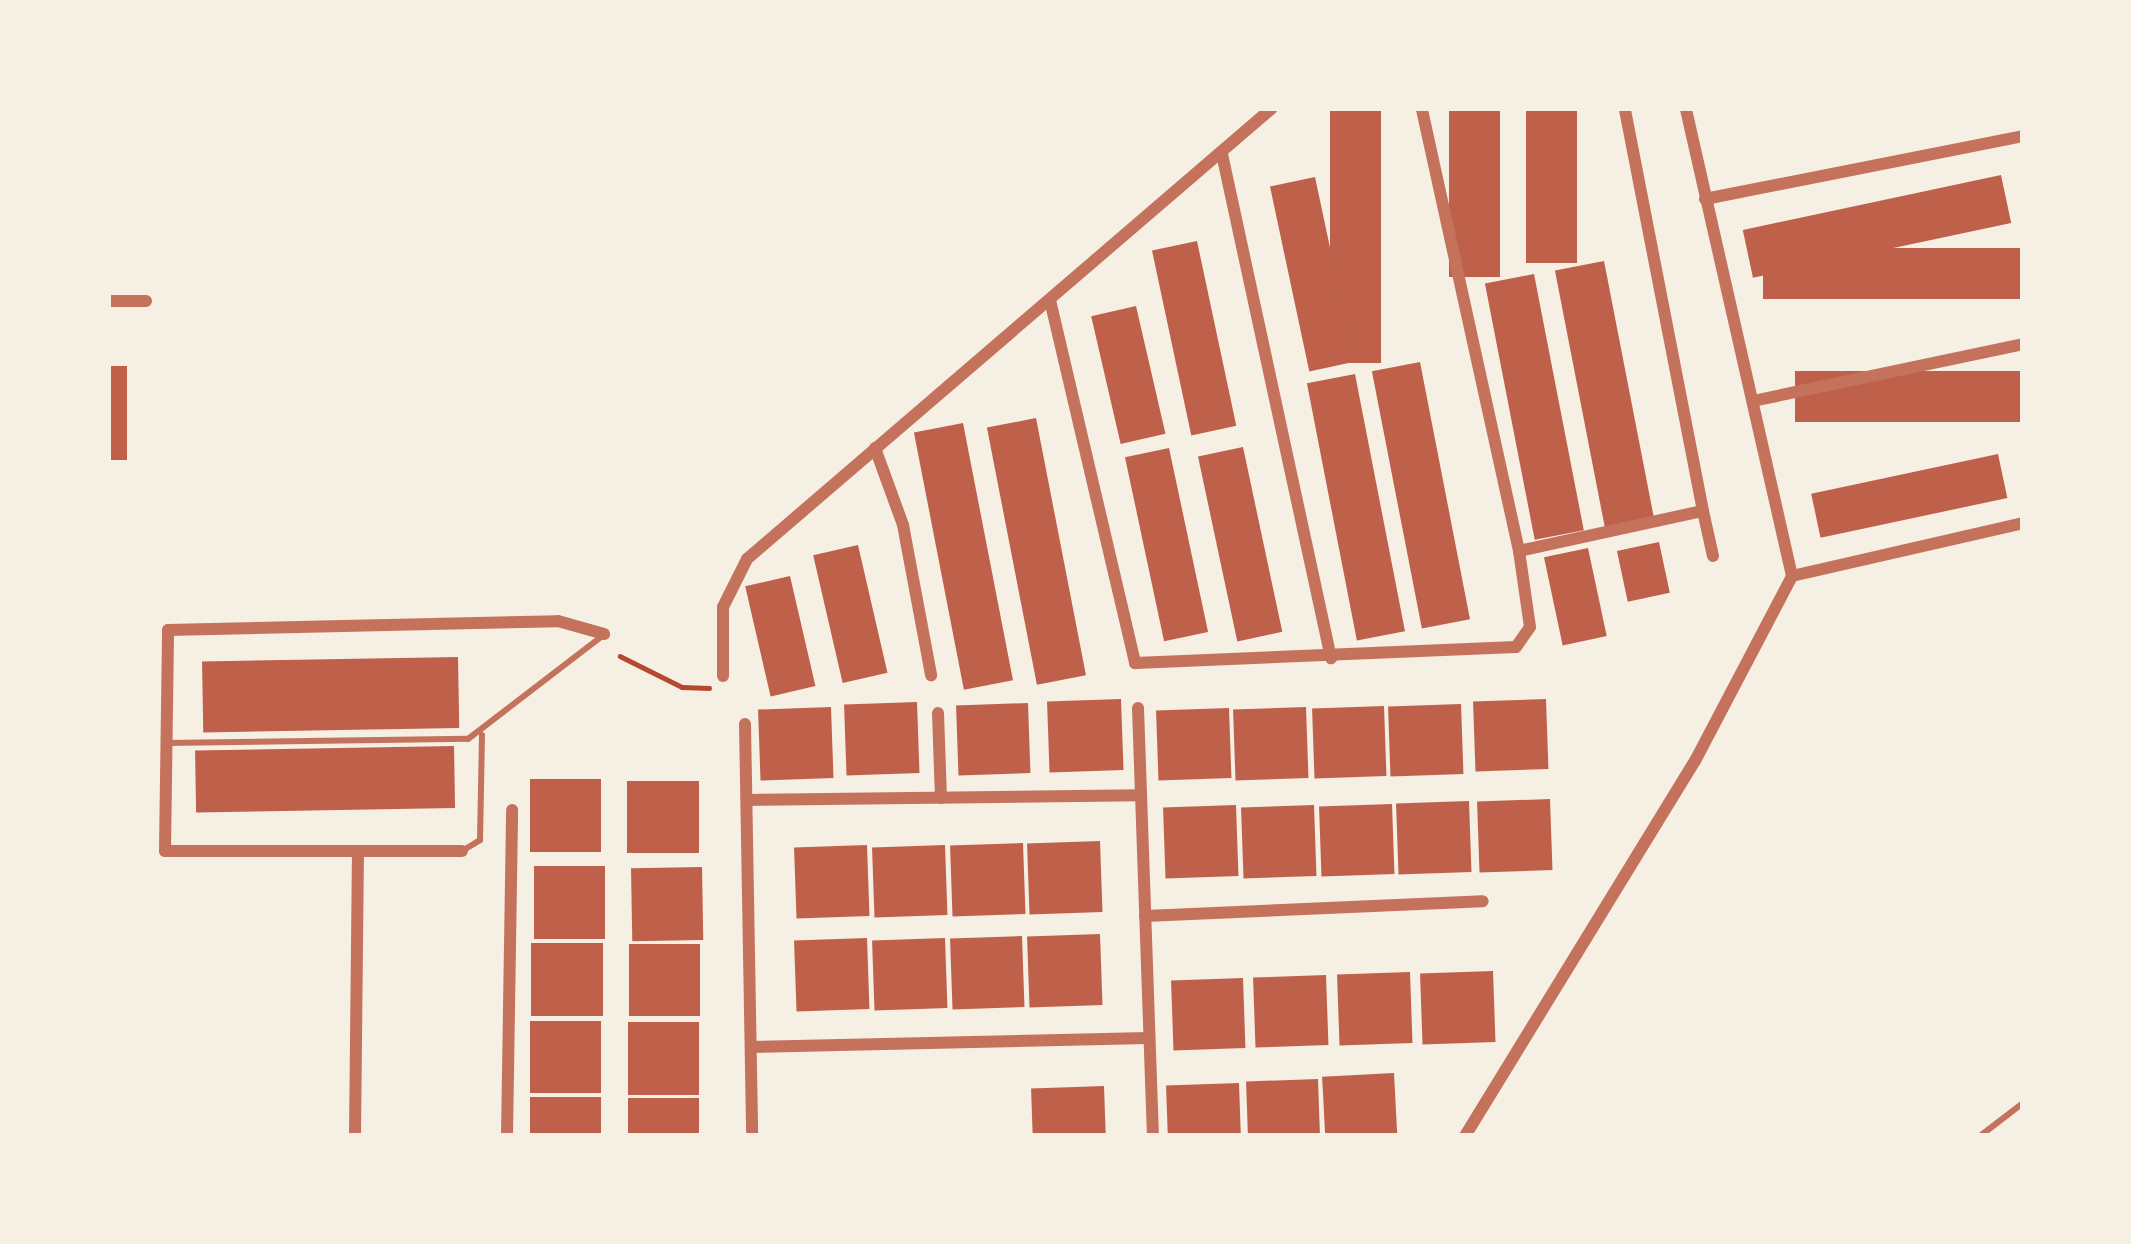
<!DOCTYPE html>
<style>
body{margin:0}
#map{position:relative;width:2131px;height:1244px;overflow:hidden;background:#f6efe4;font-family:"Asap Condensed",sans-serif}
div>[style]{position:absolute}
.building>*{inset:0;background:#bf614a;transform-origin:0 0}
.path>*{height:4.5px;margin:-2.25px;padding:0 2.25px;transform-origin:2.25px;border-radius:2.25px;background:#b5482f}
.service>*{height:6px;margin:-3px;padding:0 3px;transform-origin:3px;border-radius:3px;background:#c5725c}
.minor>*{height:12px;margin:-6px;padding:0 6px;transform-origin:6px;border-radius:6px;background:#c5725c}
span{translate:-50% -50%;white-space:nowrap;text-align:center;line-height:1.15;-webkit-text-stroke:12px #f6efe4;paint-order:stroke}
.frame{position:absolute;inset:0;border:111px solid #f6efe4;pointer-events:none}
</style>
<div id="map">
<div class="building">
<div style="left:1330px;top:108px;width:51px;height:255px"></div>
<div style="left:1449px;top:108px;width:51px;height:169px"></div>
<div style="left:1526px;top:108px;width:51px;height:155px"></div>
<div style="left:2001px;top:175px;width:49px;height:264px;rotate:78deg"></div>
<div style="left:1315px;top:177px;width:189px;height:46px;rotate:78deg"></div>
<div style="left:1197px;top:241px;width:189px;height:46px;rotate:78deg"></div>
<div style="left:2023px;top:248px;width:51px;height:260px;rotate:90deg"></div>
<div style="left:1604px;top:261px;width:262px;height:50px;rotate:79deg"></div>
<div style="left:1534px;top:274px;width:261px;height:50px;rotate:79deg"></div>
<div style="left:1136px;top:306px;width:131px;height:46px;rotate:77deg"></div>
<div style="left:1420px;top:362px;width:262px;height:49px;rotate:79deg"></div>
<div style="left:108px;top:366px;width:19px;height:94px"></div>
<div style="left:2023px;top:371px;width:51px;height:228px;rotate:90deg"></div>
<div style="left:1355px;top:374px;width:262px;height:49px;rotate:79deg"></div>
<div style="left:1036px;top:418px;width:262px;height:50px;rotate:79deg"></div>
<div style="left:963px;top:423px;width:262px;height:50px;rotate:79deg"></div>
<div style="left:1243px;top:447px;width:189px;height:46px;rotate:78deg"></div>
<div style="left:1169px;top:448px;width:188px;height:45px;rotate:78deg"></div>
<div style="left:1998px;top:454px;width:45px;height:191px;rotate:78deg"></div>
<div style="left:1659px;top:542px;width:52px;height:43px;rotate:78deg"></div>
<div style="left:858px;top:545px;width:131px;height:46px;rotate:77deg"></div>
<div style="left:1588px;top:548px;width:90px;height:45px;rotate:78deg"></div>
<div style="left:790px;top:576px;width:113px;height:46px;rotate:77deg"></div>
<div style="left:458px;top:657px;width:71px;height:256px;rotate:89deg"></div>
<div style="left:1121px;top:699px;width:71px;height:74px;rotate:88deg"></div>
<div style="left:1546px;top:699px;width:70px;height:73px;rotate:88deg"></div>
<div style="left:917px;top:702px;width:71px;height:73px;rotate:88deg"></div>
<div style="left:1028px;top:703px;width:70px;height:72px;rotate:88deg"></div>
<div style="left:1461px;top:704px;width:70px;height:73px;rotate:88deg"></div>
<div style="left:1384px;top:706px;width:70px;height:72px;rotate:88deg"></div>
<div style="left:831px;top:707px;width:71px;height:73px;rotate:88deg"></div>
<div style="left:1306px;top:707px;width:71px;height:73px;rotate:88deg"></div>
<div style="left:1229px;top:708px;width:70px;height:73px;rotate:88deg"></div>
<div style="left:454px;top:746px;width:62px;height:259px;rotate:89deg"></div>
<div style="left:601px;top:779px;width:73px;height:71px;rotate:90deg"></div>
<div style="left:627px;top:781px;width:72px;height:72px"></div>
<div style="left:1550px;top:799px;width:71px;height:73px;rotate:88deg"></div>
<div style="left:1469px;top:801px;width:71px;height:73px;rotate:88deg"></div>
<div style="left:1392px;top:804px;width:70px;height:73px;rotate:88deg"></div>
<div style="left:1236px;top:805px;width:71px;height:73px;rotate:88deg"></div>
<div style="left:1314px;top:805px;width:71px;height:73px;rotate:88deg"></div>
<div style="left:1100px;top:841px;width:71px;height:73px;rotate:88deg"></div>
<div style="left:1023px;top:843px;width:71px;height:73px;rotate:88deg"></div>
<div style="left:867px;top:845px;width:71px;height:73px;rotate:88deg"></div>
<div style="left:945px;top:845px;width:70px;height:73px;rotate:88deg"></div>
<div style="left:534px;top:866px;width:71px;height:73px"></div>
<div style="left:702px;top:867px;width:73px;height:71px;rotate:89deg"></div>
<div style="left:1100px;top:934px;width:71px;height:73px;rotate:88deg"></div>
<div style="left:1022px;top:936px;width:71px;height:72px;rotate:88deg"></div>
<div style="left:867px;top:938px;width:71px;height:73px;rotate:88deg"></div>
<div style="left:945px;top:938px;width:70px;height:73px;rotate:88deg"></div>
<div style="left:531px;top:943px;width:72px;height:73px"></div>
<div style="left:700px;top:944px;width:72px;height:71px;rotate:90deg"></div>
<div style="left:1493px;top:971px;width:71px;height:73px;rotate:88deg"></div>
<div style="left:1410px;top:972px;width:71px;height:73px;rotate:88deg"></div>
<div style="left:1326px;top:975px;width:70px;height:73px;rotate:88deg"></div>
<div style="left:1243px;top:978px;width:70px;height:72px;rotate:88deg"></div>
<div style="left:530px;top:1021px;width:71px;height:72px"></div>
<div style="left:628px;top:1022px;width:71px;height:73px"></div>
<div style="left:1394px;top:1073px;width:63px;height:72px;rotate:87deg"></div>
<div style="left:1318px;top:1079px;width:57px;height:72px;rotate:88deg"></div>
<div style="left:1239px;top:1083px;width:53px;height:73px;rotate:88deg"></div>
<div style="left:1104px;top:1086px;width:50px;height:73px;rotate:88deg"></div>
<div style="left:601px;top:1097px;width:39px;height:71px;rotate:90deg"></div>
<div style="left:699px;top:1098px;width:38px;height:71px;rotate:90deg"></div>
</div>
<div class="path">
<div style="left:620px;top:656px;width:69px;rotate:26.6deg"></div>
<div style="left:682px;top:687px;width:27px;rotate:2deg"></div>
</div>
<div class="service">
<div style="left:165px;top:743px;width:303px;rotate:-0.8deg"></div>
<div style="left:468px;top:739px;width:169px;rotate:-37.5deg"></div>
<div style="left:462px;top:851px;width:21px;rotate:-31deg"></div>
<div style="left:480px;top:840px;width:105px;rotate:-88.9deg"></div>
<div style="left:1980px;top:1136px;width:54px;rotate:-37.5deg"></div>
</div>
<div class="minor">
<div style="left:1222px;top:154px;width:516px;rotate:77.8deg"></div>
<div style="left:1705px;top:199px;width:324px;rotate:-11.2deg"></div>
<div style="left:1050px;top:300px;width:373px;rotate:76.8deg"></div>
<div style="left:1135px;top:663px;width:381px;rotate:-2.4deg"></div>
<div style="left:1516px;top:647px;width:24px;rotate:-55deg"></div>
<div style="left:1530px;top:627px;width:77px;rotate:-98.2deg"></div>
<div style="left:1519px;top:551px;width:453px;rotate:-102.4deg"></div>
<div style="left:108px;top:301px;width:38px"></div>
<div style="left:1753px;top:401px;width:276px;rotate:-11.9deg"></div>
<div style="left:875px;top:448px;width:82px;rotate:70deg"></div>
<div style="left:903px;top:525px;width:153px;rotate:79.4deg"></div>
<div style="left:1703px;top:511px;width:46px;rotate:77.5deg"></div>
<div style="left:1519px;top:551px;width:188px;rotate:-12.3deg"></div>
<div style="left:1703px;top:511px;width:410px;rotate:-101deg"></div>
<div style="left:1792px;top:576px;width:237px;rotate:-12.9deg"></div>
<div style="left:723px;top:676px;width:69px;rotate:-90deg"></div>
<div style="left:723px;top:607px;width:54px;rotate:-63.4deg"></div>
<div style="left:747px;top:559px;width:692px;rotate:-40.66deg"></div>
<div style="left:1138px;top:708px;width:428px;rotate:88deg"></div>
<div style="left:938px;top:713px;width:85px;rotate:88deg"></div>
<div style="left:745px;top:724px;width:412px;rotate:89deg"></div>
<div style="left:748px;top:800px;width:392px;rotate:-0.7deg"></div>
<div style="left:462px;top:851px;width:297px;rotate:180deg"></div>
<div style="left:165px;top:851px;width:221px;rotate:-89.2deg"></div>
<div style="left:168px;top:630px;width:390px;rotate:-1.3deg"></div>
<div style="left:558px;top:621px;width:48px;rotate:15.8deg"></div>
<div style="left:1145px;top:916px;width:338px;rotate:-2.5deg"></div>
<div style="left:751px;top:1047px;width:397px;rotate:-1.3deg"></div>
<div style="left:355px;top:1136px;width:283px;rotate:-89.4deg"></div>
<div style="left:507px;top:1136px;width:326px;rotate:-89.1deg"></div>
<div style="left:1465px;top:1136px;width:440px;rotate:-58.5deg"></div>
<div style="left:1695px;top:761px;width:209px;rotate:-62.3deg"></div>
<div style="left:1792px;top:576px;width:480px;rotate:-102.8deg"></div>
</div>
<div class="frame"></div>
</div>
